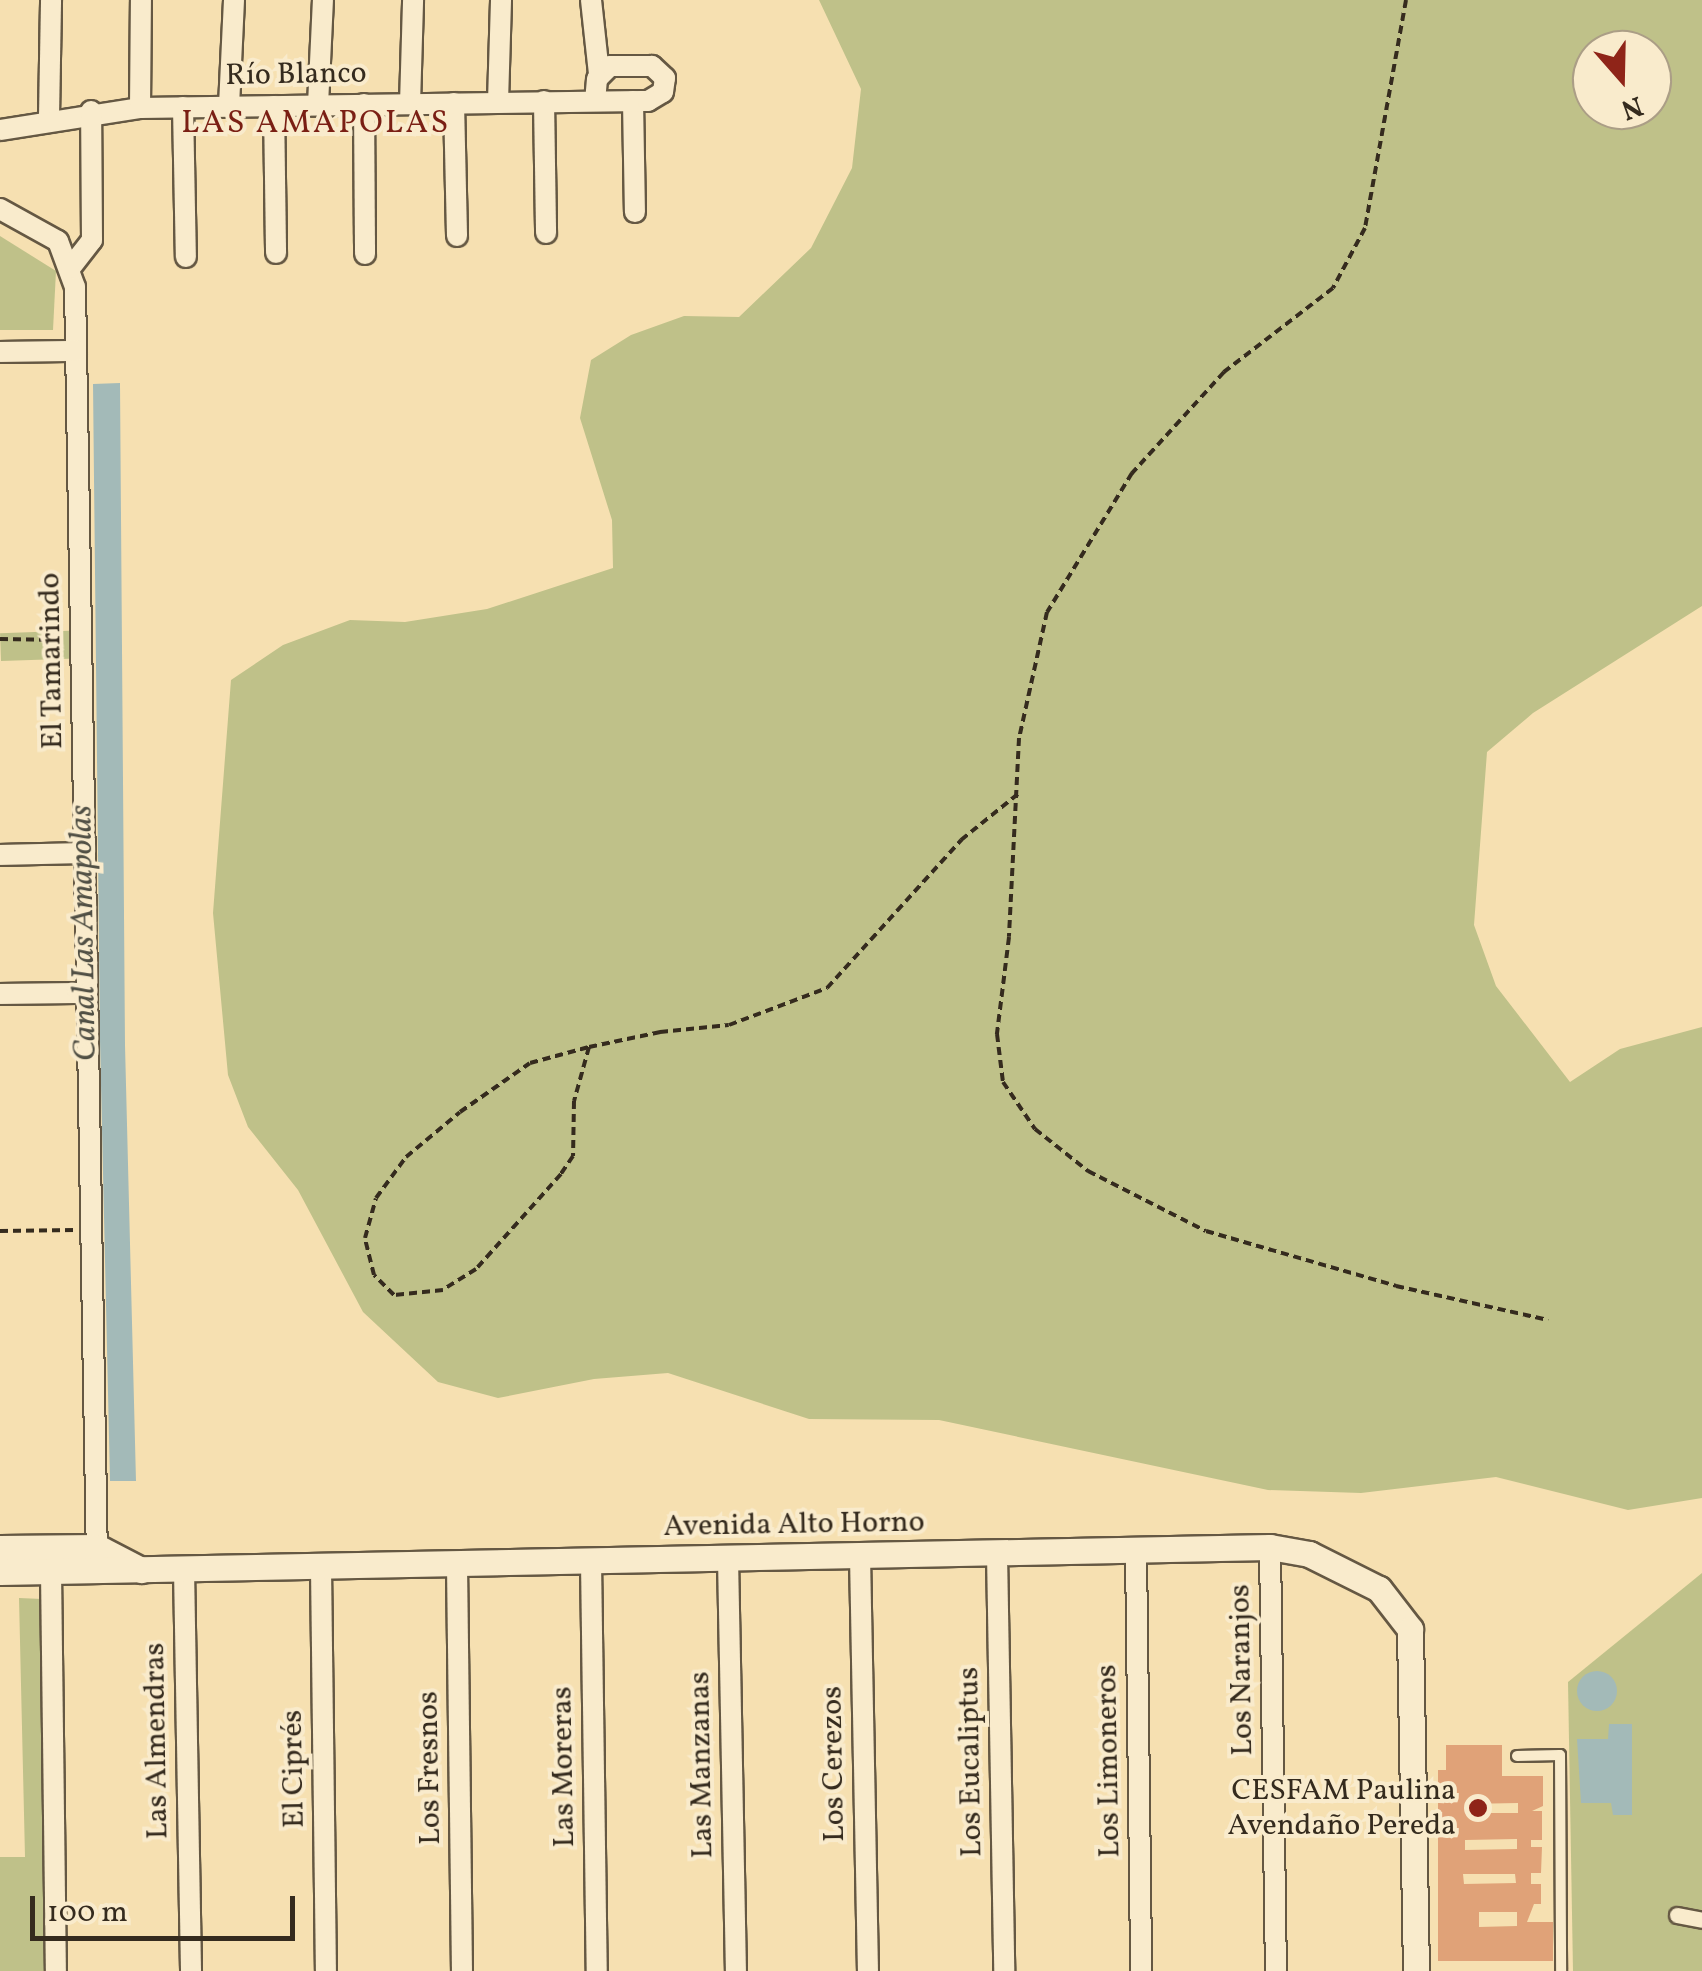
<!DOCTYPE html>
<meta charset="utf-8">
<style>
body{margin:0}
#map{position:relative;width:1702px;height:1971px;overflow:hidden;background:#f6e0b1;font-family:Vollkorn,serif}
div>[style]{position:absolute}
.green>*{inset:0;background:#bfc189;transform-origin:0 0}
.water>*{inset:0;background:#a3bab8}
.round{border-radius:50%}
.building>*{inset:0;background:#e0a278}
.path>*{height:4px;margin-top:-2px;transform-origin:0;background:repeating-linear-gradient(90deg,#352b1e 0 8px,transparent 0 13px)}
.roads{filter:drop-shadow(2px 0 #655843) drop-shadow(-2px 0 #655843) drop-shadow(0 2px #655843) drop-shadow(0 -2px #655843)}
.service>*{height:10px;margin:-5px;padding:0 5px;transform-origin:5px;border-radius:5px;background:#f9ebcc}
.pedestrian>*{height:15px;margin:-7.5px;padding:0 7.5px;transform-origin:7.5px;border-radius:7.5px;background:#f9ebcc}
.minor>*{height:20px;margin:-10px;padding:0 10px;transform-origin:10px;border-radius:10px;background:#f9ebcc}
.tertiary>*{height:25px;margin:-12.5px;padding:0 12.5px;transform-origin:12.5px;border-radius:12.5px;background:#f9ebcc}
.dots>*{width:28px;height:28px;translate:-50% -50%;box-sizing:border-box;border:5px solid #f9ebcc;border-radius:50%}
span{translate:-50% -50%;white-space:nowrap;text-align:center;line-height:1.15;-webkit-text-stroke:8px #f9ebcc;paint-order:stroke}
.street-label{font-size:30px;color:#352b1e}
.poi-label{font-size:30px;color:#352b1e}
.right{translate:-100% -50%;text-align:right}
.neighbourhood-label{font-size:32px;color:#7a1f14;letter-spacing:2.5px}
.water-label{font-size:32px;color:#504f44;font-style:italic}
.north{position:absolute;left:1572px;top:30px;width:100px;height:100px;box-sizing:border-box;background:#f9ebcc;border:2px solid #ab9e86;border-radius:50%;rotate:160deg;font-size:28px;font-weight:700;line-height:40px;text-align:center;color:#352b1e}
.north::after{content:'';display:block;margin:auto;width:35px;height:45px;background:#8f2418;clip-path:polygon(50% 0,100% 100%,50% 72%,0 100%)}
.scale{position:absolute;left:30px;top:1896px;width:265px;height:45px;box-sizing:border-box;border:5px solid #352b1e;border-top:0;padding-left:12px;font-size:30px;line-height:35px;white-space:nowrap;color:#352b1e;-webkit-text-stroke:8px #f9ebcc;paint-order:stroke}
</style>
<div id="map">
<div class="green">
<div style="clip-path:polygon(evenodd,819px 0,1702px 0,1702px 606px,1533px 713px,1487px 752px,1474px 925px,1496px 986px,1570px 1082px,1620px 1049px,1702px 1027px,1702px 1498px,1628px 1510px,1496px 1477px,1361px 1493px,1268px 1490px,939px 1420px,809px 1419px,668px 1373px,594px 1379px,498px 1398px,438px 1382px,363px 1312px,298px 1190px,248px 1127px,228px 1075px,213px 913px,231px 680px,283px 645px,350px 620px,405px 622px,487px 609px,613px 568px,612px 520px,580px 418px,591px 360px,631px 335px,684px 316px,739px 317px,811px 248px,852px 168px,861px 89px,819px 0,1592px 50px,1652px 50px,1652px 110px,1592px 110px,1592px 50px)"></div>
<div style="clip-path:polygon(0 236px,56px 271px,53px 330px,0 330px)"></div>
<div style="left:90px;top:630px;width:28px;height:90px;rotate:88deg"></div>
<div style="clip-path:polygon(1702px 1573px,1702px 1971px,1573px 1971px,1568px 1682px)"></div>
<div style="clip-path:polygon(19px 1598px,42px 1599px,45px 1971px,0 1971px,0 1857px,25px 1857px)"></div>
</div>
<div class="water">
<div style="clip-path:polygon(120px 383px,125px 1045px,136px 1481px,110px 1481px,100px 1041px,93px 384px)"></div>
<div class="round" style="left:1577px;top:1671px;width:40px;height:40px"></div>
<div style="clip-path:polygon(1609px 1724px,1632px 1724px,1632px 1815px,1613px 1815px,1611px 1803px,1581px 1803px,1577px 1739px,1608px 1739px)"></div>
</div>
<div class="building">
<div style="clip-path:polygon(evenodd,1446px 1745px,1502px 1745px,1502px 1776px,1543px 1776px,1543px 1806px,1532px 1811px,1542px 1811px,1542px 1840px,1531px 1840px,1531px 1847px,1542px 1847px,1541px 1873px,1531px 1873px,1531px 1884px,1541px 1884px,1541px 1904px,1534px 1904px,1527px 1922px,1553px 1922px,1553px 1961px,1438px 1961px,1438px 1770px,1446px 1770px,1446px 1745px,1518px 1803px,1518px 1813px,1466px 1813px,1466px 1804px,1518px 1803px,1446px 1745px,1517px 1839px,1517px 1849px,1465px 1850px,1465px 1840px,1517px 1839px,1446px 1745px,1463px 1874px,1515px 1874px,1516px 1883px,1464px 1884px,1463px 1874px,1446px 1745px,1479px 1912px,1517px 1912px,1517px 1926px,1479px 1927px,1479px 1912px)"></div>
</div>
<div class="path">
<div style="left:1406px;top:0;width:232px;rotate:100.2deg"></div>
<div style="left:1365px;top:228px;width:68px;rotate:118.1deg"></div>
<div style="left:1333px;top:288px;width:138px;rotate:142.4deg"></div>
<div style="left:1224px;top:372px;width:137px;rotate:132.3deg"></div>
<div style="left:1132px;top:473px;width:163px;rotate:121.4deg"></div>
<div style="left:1047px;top:612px;width:129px;rotate:102.5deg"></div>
<div style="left:1019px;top:738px;width:199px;rotate:92.9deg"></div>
<div style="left:1009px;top:937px;width:98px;rotate:97.1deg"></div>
<div style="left:997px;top:1034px;width:48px;rotate:82.9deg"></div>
<div style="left:1003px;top:1082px;width:57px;rotate:55.8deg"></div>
<div style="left:1035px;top:1129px;width:68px;rotate:38.4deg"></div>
<div style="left:1088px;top:1171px;width:132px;rotate:27deg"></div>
<div style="left:1206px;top:1231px;width:198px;rotate:16.1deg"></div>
<div style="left:1396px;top:1286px;width:156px;rotate:12.6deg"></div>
<div style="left:0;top:639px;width:62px;rotate:0.9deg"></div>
<div style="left:589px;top:1047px;width:56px;rotate:105.5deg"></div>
<div style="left:574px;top:1101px;width:55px;rotate:91deg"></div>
<div style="left:573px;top:1156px;width:22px;rotate:124deg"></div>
<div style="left:561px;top:1174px;width:127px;rotate:131.8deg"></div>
<div style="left:476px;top:1269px;width:39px;rotate:148deg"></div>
<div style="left:443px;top:1290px;width:49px;rotate:174.2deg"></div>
<div style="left:394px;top:1295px;width:28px;rotate:-135deg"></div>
<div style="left:374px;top:1275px;width:38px;rotate:-104deg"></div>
<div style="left:365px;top:1238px;width:41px;rotate:-74.6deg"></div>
<div style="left:376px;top:1198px;width:51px;rotate:-53.8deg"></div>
<div style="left:406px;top:1157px;width:70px;rotate:-39.8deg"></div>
<div style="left:460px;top:1112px;width:85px;rotate:-35deg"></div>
<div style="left:530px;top:1063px;width:61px;rotate:-15.2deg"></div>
<div style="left:589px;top:1047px;width:73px;rotate:-11.9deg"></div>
<div style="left:660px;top:1032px;width:69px;rotate:-5.8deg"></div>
<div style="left:729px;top:1025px;width:105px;rotate:-20.7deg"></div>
<div style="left:827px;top:988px;width:200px;rotate:-47.8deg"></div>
<div style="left:961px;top:840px;width:73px;rotate:-38.9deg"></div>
<div style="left:0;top:1231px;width:75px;rotate:-0.8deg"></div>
</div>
<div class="roads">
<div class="service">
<div style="left:1517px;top:1756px;width:43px;rotate:-1.3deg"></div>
<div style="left:1560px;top:1755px;width:216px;rotate:89.7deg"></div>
</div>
<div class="pedestrian">
<div style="left:1677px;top:1915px;width:25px;rotate:11deg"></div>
</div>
<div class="minor">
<div style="left:591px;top:0;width:74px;rotate:83.8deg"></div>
<div style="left:544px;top:101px;width:132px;rotate:89.1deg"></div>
<div style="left:633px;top:101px;width:111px;rotate:89deg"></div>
<div style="left:498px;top:102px;width:102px;rotate:-88.3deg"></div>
<div style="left:454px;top:103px;width:133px;rotate:88.7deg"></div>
<div style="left:364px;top:104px;width:150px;rotate:89.6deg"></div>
<div style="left:410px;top:104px;width:104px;rotate:-88.3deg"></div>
<div style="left:318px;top:105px;width:105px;rotate:-87.3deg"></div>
<div style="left:229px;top:106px;width:106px;rotate:-87.3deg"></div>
<div style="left:274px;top:106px;width:147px;rotate:89.2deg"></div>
<div style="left:183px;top:107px;width:150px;rotate:88.9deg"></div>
<div style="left:140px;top:108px;width:108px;rotate:-89.5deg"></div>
<div style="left:49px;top:117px;width:117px;rotate:-89deg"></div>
<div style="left:0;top:130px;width:142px;rotate:-8.9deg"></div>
<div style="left:140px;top:108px;width:508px;rotate:-0.79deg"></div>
<div style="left:648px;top:101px;width:17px;rotate:-31deg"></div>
<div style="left:663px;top:92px;width:14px;rotate:-82deg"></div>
<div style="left:665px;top:78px;width:18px;rotate:-137deg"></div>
<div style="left:652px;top:66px;width:42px;rotate:180deg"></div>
<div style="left:610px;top:66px;width:18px;rotate:135deg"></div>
<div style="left:597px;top:79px;width:22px;rotate:95deg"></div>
<div style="left:0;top:209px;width:66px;rotate:28.9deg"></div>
<div style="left:58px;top:241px;width:49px;rotate:69.7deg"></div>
<div style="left:75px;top:287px;width:1272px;rotate:89.01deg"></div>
<div style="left:71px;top:267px;width:34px;rotate:-52deg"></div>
<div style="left:92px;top:240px;width:129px;rotate:-90.4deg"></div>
<div style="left:0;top:352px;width:76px;rotate:-0.8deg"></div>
<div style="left:0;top:855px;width:85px;rotate:-1.3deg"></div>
<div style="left:0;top:994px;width:86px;rotate:-0.7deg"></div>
<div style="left:1270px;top:1547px;width:424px;rotate:89.2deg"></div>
<div style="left:1136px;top:1550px;width:421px;rotate:89.3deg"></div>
<div style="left:997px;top:1553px;width:418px;rotate:89deg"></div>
<div style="left:860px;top:1556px;width:415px;rotate:88.9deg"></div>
<div style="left:728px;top:1558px;width:413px;rotate:88.9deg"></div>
<div style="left:591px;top:1561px;width:410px;rotate:89.2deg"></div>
<div style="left:457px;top:1564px;width:407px;rotate:89.3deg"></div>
<div style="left:321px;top:1567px;width:404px;rotate:89.3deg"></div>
<div style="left:184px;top:1569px;width:402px;rotate:89deg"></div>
<div style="left:51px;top:1571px;width:400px;rotate:89.3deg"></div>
</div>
<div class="tertiary">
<div style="left:0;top:1548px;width:97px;rotate:-0.6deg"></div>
<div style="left:97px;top:1547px;width:50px;rotate:27.6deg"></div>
<div style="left:0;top:1572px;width:1270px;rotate:-1.13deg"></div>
<div style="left:1270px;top:1547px;width:40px;rotate:10deg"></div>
<div style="left:1309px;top:1554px;width:78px;rotate:26.6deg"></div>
<div style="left:1379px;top:1589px;width:51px;rotate:52.2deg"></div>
<div style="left:1410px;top:1629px;width:342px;rotate:89deg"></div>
</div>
</div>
<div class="dots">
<div style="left:1478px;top:1808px;background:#8f2418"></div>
</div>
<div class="street-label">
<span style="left:296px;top:75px;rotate:-1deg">Río Blanco</span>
<span style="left:52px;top:661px;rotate:-91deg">El Tamarindo</span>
<span style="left:794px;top:1525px;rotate:-1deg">Avenida Alto Horno</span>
<span style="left:1242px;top:1670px;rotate:-91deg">Los Naranjos</span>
<span style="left:157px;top:1741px;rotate:-91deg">Las Almendras</span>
<span style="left:1109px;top:1761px;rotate:-91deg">Los Limoneros</span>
<span style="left:971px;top:1762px;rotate:-91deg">Los Eucaliptus</span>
<span style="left:834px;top:1764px;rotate:-91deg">Los Cerezos</span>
<span style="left:702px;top:1765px;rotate:-91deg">Las Manzanas</span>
<span style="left:564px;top:1767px;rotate:-91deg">Las Moreras</span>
<span style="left:430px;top:1768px;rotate:-91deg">Los Fresnos</span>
<span style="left:294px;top:1769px;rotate:-91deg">El Ciprés</span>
</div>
<div class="poi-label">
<span class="right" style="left:1456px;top:1808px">CESFAM Paulina<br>Avendaño Pereda</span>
</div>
<div class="neighbourhood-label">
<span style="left:316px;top:124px">LAS AMAPOLAS</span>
</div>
<div class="water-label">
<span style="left:85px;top:933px;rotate:-91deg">Canal Las Amapolas</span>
</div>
<div class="north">N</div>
<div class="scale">100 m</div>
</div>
